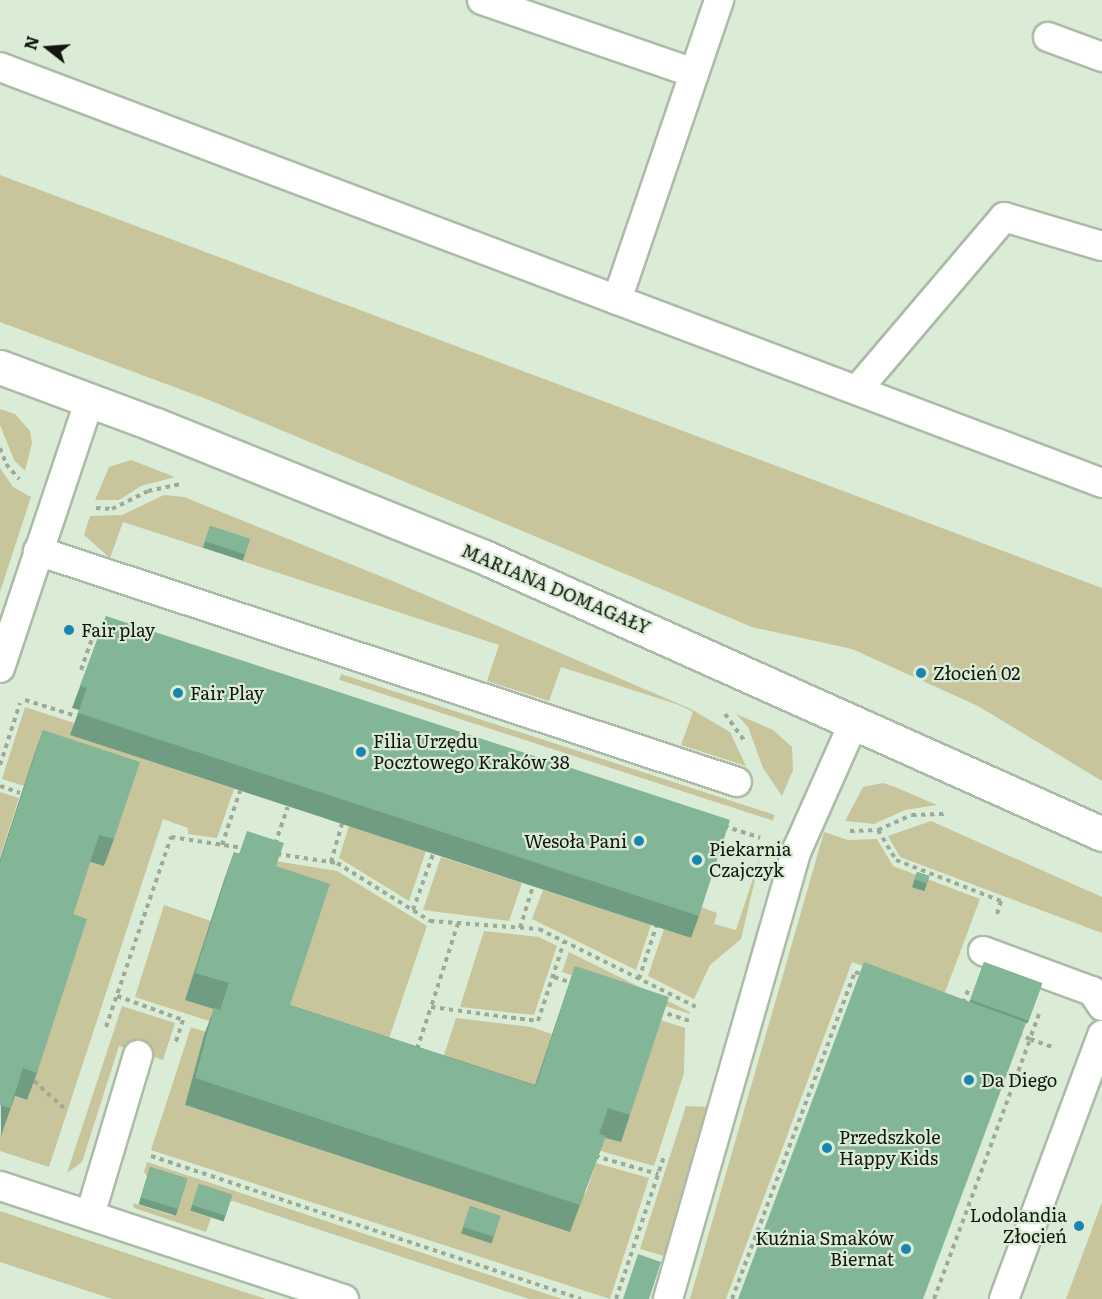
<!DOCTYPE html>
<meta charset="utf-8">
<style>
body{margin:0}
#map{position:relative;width:1102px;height:1299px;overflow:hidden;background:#dbecd6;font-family:Literata,serif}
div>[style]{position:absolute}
.green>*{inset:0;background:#c8c49c;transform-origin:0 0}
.path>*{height:4px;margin-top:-2px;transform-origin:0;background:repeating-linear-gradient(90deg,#9caa98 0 4.5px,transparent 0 9px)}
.roads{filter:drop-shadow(2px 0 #abbba7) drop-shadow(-2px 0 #abbba7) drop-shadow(0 2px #abbba7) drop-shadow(0 -2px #abbba7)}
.service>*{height:28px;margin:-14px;padding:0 14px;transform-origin:14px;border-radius:14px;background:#fff}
.minor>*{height:33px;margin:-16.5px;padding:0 16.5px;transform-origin:16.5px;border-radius:16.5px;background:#fff}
.wall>*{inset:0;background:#709d81;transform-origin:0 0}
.building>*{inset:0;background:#82b696;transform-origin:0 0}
.dots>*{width:16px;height:16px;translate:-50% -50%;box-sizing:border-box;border:3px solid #dbecd6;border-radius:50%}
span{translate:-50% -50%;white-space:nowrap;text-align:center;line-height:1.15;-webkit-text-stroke:4.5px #dbecd6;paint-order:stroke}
.street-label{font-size:18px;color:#11170f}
.poi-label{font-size:18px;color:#11170f}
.left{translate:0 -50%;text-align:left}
.right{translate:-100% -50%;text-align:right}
.north{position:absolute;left:18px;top:18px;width:60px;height:60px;-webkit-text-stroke:4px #dbecd6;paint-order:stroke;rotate:287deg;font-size:16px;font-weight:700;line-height:24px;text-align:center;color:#11170f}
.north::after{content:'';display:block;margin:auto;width:21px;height:27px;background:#11170f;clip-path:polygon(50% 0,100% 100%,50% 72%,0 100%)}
</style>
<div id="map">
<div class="green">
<div style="clip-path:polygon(0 175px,1102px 588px,1102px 781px,978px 706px,852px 649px,752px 627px,209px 400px,0 322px)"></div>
<div style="clip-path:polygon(0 409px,15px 414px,30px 431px,32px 443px,25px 471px,14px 460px,0 425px)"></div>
<div style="clip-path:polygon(131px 460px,175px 477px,141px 486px,119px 500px,95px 500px,109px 467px)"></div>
<div style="clip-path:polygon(0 468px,13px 487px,31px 497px,0 592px)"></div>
<div style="clip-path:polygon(164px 495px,184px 497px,395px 582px,691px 709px,730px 732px,746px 766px,681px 745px,693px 712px,679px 705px,561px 667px,549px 701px,487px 681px,499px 645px,242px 561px,247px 546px,208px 533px,203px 548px,123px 522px,110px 558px,84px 535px,90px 516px,122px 515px)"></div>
<div style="left:341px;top:674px;width:456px;height:6px;rotate:18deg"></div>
<div style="clip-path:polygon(25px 707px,74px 723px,71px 735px,234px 789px,217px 838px,188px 834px,188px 828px,163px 819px,49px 1167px,0 1151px,0 1135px,14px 1096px,27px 1100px,63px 941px,89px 862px,105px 866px,33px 758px,24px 786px,2px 779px)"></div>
<div style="clip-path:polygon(736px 714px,773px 730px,792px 747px,793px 770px,782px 796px,763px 768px,748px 727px)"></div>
<div style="clip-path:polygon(883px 783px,895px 787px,937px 805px,905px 810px,874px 824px,845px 821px,863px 787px)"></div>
<div style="clip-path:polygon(0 792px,19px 798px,0 857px)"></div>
<div style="clip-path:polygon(931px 821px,1102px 897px,1102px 933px,900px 857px,888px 836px)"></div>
<div style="clip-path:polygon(349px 826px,426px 851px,409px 901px,339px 858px)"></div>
<div style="clip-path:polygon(824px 832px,848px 840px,877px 839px,893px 866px,980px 899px,944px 995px,852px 962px,726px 1299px,690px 1299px)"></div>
<div style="clip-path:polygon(761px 854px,741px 939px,710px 965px,694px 999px,648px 976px,664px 929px,691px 938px,701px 907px,717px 913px,714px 924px,736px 930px)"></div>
<div style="clip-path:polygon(244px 856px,337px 871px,427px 926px,380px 1065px,280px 1032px)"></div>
<div style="clip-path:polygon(441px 857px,522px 883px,509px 921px,423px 910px)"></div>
<div style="clip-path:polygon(543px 890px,651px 925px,636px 970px,532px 919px)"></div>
<div style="clip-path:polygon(164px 905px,211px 921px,219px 1011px,215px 1023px,135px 997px)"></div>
<div style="clip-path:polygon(484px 931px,539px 937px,557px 946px,534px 1015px,460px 1007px)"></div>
<div style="clip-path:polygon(569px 952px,690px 1012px,690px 1014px,562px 972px)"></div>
<div style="clip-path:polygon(566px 989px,685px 1028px,684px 1073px,654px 1166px,594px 1149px,598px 1136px,621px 1142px)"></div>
<div style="clip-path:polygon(122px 1006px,175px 1023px,163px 1060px,119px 1046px,82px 1162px,67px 1173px)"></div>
<div style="clip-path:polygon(456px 1018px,531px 1027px,552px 1034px,526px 1113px,435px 1083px)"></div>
<div style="clip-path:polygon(191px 1027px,212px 1034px,204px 1035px,185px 1105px,546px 1223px,586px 1193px,596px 1163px,649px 1178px,610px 1299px,151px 1150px)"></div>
<div style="clip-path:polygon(686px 1106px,707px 1107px,664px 1256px,640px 1249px)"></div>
<div style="clip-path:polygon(147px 1162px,562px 1299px,529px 1299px,233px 1201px,190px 1211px,211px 1218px,206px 1232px,134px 1208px,133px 1203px,174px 1216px,144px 1172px)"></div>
<div style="clip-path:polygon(1102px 1202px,1102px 1299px,1066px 1299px)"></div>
<div style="clip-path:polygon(0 1211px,168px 1267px,266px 1299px,112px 1299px,0 1262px)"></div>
</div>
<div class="path">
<div style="left:0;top:448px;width:17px;rotate:69deg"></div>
<div style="left:6px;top:464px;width:20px;rotate:49deg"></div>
<div style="left:96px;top:508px;width:16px;rotate:4deg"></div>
<div style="left:112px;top:509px;width:40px;rotate:-26.6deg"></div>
<div style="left:148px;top:491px;width:35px;rotate:-12deg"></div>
<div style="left:81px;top:670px;width:42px;rotate:-70.7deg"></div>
<div style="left:95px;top:630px;width:9px;rotate:21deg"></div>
<div style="left:25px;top:700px;width:53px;rotate:17.4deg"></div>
<div style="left:725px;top:714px;width:34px;rotate:54deg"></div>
<div style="left:0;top:765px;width:65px;rotate:-72.1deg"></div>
<div style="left:0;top:786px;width:21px;rotate:19deg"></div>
<div style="left:724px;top:826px;width:38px;rotate:18deg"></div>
<div style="left:878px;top:830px;width:35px;rotate:59deg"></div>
<div style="left:896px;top:860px;width:113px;rotate:21.3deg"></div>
<div style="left:1001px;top:901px;width:14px;rotate:107deg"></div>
<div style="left:850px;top:831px;width:28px;rotate:-2deg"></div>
<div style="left:878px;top:830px;width:37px;rotate:-24deg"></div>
<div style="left:912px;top:815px;width:35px;rotate:-2deg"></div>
<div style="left:275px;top:844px;width:39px;rotate:-71deg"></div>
<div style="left:222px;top:845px;width:57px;rotate:-71.6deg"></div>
<div style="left:277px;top:854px;width:61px;rotate:8.5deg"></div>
<div style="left:337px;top:863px;width:110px;rotate:31.9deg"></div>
<div style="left:430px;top:921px;width:109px;rotate:4.2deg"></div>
<div style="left:539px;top:929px;width:175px;rotate:26.4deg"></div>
<div style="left:331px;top:862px;width:40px;rotate:-74deg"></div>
<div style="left:413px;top:910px;width:59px;rotate:-70.3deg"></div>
<div style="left:458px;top:923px;width:88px;rotate:107.8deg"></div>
<div style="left:431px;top:1007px;width:108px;rotate:7.5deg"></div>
<div style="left:538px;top:1021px;width:83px;rotate:-71.8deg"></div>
<div style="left:520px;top:928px;width:44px;rotate:-72.8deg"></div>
<div style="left:554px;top:977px;width:19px;rotate:18deg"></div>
<div style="left:639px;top:979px;width:55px;rotate:-71.9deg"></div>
<div style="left:117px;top:996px;width:70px;rotate:20deg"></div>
<div style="left:183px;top:1020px;width:23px;rotate:108deg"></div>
<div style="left:963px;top:1003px;width:16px;rotate:-68deg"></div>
<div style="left:659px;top:1011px;width:36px;rotate:18deg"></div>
<div style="left:1039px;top:1014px;width:27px;rotate:110deg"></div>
<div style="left:1030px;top:1039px;width:27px;rotate:20deg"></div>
<div style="left:106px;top:1027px;width:201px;rotate:-71.1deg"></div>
<div style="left:171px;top:837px;width:73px;rotate:8.7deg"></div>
<div style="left:417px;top:1049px;width:44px;rotate:-71.6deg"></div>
<div style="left:34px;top:1081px;width:40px;rotate:42deg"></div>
<div style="left:151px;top:1156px;width:453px;rotate:18.4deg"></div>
<div style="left:595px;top:1156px;width:66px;rotate:15.9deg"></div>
<div style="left:616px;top:1299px;width:151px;rotate:-71.4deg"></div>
<div style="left:732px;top:1299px;width:349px;rotate:-69.4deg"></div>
<div style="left:855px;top:972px;width:9px;rotate:21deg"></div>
<div style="left:934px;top:1299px;width:277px;rotate:-69.7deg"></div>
<div style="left:1030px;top:1039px;width:12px;rotate:-156deg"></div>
</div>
<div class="roads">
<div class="service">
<div style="left:482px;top:0;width:224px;rotate:19deg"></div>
<div style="left:1048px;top:37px;width:58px;rotate:20.3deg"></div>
<div style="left:0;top:67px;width:1178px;rotate:20.68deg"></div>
<div style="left:617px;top:300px;width:317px;rotate:-71.2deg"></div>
<div style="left:857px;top:390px;width:227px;rotate:-49.6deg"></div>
<div style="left:1004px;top:217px;width:102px;rotate:16.5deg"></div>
<div style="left:38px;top:551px;width:736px;rotate:18.29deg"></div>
<div style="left:0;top:668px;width:284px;rotate:-71.5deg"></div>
<div style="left:983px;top:951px;width:116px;rotate:20.2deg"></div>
<div style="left:1092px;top:991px;width:18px;rotate:56deg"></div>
<div style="left:0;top:1186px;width:362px;rotate:18.2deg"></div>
<div style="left:90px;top:1215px;width:167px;rotate:-73.3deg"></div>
<div style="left:668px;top:1299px;width:467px;rotate:-74deg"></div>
<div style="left:797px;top:850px;width:140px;rotate:-66deg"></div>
<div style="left:1004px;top:1299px;width:282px;rotate:-69.6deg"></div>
</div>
<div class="minor">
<div style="left:0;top:367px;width:166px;rotate:20.4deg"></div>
<div style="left:156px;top:425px;width:354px;rotate:21.9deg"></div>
<div style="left:484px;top:557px;width:677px;rotate:24.14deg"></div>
</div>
</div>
<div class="wall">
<div style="left:210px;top:526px;width:42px;height:23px;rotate:18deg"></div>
<div style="clip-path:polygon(106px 616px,699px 916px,691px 938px,70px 735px,79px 710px,72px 708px)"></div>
<div style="clip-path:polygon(43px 730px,114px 839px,104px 866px,90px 862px,73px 914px,37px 1073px,27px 1100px,15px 1096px,1px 1136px,0 859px,33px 758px)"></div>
<div style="clip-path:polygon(234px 852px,276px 866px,290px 1005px,535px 1085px,575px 966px,630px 1115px,621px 1142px,605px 1138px,570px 1232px,185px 1105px,204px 1035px,214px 1009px,185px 1000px,224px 880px)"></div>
<div style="left:917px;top:872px;width:13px;height:16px;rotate:18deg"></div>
<div style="left:984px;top:962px;width:62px;height:43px;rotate:20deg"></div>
<div style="left:150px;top:1167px;width:39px;height:39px;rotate:17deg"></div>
<div style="left:199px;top:1184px;width:35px;height:28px;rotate:18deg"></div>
<div style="left:470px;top:1206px;width:32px;height:29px;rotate:18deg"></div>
</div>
<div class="building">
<div style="left:210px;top:526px;width:42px;height:16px;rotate:18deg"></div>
<div style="clip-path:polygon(106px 616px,730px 820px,699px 916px,78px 713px,87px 688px,80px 686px)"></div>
<div style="clip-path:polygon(43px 730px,140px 762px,114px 839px,99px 835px,73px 914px,87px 919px,37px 1073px,23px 1068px,10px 1108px,0 1105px,0 862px)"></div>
<div style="clip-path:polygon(247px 831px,284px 843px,276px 866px,330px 884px,290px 1005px,536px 1086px,575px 966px,669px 997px,630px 1115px,608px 1108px,599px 1134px,606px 1136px,580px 1205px,195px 1078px,214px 1008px,220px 1010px,229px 983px,195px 973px,234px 852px,239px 854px)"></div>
<div style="left:917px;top:872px;width:13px;height:8px;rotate:18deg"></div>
<div style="clip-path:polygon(864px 962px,1026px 1023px,923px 1299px,738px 1299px)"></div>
<div style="left:984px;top:962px;width:62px;height:40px;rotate:20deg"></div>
<div style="left:150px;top:1167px;width:39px;height:32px;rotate:17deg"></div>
<div style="left:199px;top:1184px;width:35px;height:22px;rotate:18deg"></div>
<div style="left:470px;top:1206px;width:32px;height:22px;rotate:18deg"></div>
<div style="clip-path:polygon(638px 1254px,661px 1262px,649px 1299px,623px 1299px)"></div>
</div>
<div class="dots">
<div style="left:69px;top:630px;background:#1a85ad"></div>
<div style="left:921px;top:673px;background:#1a85ad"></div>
<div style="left:178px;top:693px;background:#1a85ad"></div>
<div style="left:361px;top:752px;background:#1a85ad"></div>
<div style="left:639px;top:841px;background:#1a85ad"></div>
<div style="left:697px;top:860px;background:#1a85ad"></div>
<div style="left:969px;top:1080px;background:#1a85ad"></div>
<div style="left:827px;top:1148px;background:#1a85ad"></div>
<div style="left:1079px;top:1226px;background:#1a85ad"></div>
<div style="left:906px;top:1249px;background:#1a85ad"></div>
</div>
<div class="street-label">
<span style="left:556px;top:589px;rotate:23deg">MARIANA DOMAGAŁY</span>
</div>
<div class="poi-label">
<span class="left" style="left:81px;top:630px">Fair play</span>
<span class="left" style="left:933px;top:673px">Złocień 02</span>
<span class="left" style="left:190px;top:693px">Fair Play</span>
<span class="left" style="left:373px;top:752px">Filia Urzędu<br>Pocztowego Kraków 38</span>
<span class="right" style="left:627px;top:841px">Wesoła Pani</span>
<span class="left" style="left:709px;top:860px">Piekarnia<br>Czajczyk</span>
<span class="left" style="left:981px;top:1080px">Da Diego</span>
<span class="left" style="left:839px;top:1148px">Przedszkole<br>Happy Kids</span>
<span class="right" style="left:1067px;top:1226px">Lodolandia<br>Złocień</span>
<span class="right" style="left:894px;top:1249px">Kuźnia Smaków<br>Biernat</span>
</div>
<div class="north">N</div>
</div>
